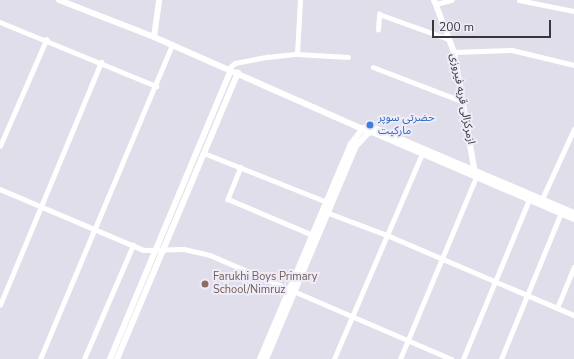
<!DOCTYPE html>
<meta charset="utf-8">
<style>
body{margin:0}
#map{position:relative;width:574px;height:359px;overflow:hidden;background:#e0deeb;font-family:"Nunito Sans","Noto Sans Arabic",sans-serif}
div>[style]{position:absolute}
.street>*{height:4.5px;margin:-2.25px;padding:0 2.25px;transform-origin:2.25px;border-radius:2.25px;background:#fff}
.secondary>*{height:6px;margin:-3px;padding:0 3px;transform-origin:3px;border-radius:3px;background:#fff}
.dots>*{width:11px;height:11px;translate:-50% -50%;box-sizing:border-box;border:2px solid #edecf8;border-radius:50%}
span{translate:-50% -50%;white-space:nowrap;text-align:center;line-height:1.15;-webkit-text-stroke:4px #edecf8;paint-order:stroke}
.street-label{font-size:11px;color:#38383c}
.shop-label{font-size:11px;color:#366cbe}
.left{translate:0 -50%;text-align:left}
.education-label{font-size:11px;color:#785e54}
.scale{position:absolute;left:432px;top:20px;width:119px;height:18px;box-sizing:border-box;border:2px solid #38383c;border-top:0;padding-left:5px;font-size:12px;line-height:14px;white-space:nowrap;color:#38383c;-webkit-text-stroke:3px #edecf8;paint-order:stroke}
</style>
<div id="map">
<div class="street">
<div style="left:519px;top:0;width:56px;rotate:11.3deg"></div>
<div style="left:436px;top:4px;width:16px;rotate:-15deg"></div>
<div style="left:0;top:22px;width:169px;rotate:22.3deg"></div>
<div style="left:378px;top:30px;width:16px;rotate:-86deg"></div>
<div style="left:379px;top:14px;width:74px;rotate:19.7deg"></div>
<div style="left:454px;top:52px;width:58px;rotate:-2deg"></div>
<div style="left:512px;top:50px;width:64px;rotate:13.6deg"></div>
<div style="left:297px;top:54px;width:54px;rotate:-86.8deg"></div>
<div style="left:373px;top:67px;width:97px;rotate:21deg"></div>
<div style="left:228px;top:69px;width:9px;rotate:-41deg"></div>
<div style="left:235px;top:63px;width:33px;rotate:-11deg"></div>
<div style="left:267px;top:57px;width:30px;rotate:-6deg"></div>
<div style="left:297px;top:54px;width:51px;rotate:3.4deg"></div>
<div style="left:0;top:146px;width:116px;rotate:-66.5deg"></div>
<div style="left:204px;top:153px;width:132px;rotate:21.7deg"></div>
<div style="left:241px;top:167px;width:35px;rotate:112deg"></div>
<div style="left:228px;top:199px;width:92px;rotate:23deg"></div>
<div style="left:0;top:189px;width:156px;rotate:23deg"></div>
<div style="left:144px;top:250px;width:40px;rotate:-1.4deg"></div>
<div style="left:184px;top:249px;width:27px;rotate:13deg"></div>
<div style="left:210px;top:255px;width:263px;rotate:23.3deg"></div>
<div style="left:542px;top:199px;width:77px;rotate:-65.4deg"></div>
<div style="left:326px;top:212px;width:65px;rotate:20.7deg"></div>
<div style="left:387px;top:235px;width:203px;rotate:23.2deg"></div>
<div style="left:0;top:305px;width:263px;rotate:-67.4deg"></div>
<div style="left:557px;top:308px;width:44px;rotate:-67.5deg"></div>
<div style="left:40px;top:359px;width:341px;rotate:-67.2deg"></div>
<div style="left:84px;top:359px;width:124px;rotate:-66.7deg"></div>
<div style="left:334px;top:359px;width:223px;rotate:-66.8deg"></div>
<div style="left:400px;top:359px;width:197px;rotate:-67.3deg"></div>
<div style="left:463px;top:359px;width:172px;rotate:-67.5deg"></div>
<div style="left:501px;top:359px;width:158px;rotate:-67.7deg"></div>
</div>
<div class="secondary">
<div style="left:59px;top:0;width:102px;rotate:21.3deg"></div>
<div style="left:154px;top:37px;width:231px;rotate:23.8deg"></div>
<div style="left:434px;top:0;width:56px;rotate:69deg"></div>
<div style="left:454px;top:52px;width:123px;rotate:80.2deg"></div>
<div style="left:154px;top:37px;width:37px;rotate:-82deg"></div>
<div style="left:110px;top:359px;width:313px;rotate:-67.3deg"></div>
<div style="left:117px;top:359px;width:311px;rotate:-67.1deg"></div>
<div style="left:260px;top:359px;width:233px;rotate:-67.1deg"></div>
<div style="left:351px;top:144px;width:20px;rotate:-53deg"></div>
<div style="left:363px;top:128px;width:14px;rotate:4deg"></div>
<div style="left:377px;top:129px;width:214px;rotate:23.1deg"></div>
<div style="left:266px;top:359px;width:231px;rotate:-67.1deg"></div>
<div style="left:356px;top:146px;width:18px;rotate:-47deg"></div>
<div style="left:368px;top:133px;width:4px;rotate:-14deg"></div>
<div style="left:372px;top:132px;width:220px;rotate:23.3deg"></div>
</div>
<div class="dots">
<div style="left:370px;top:125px;background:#3f7fe0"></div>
<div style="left:205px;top:284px;background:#8d6e63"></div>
</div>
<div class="street-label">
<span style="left:462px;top:99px;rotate:79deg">ازمرکزالی قریه فیروزی</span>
</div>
<div class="shop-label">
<span class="left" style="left:378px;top:125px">حضرتی سوپر<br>مارکیت</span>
</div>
<div class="education-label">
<span class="left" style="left:213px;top:284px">Farukhi Boys Primary<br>School/Nimruz</span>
</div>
<div class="scale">200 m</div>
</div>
